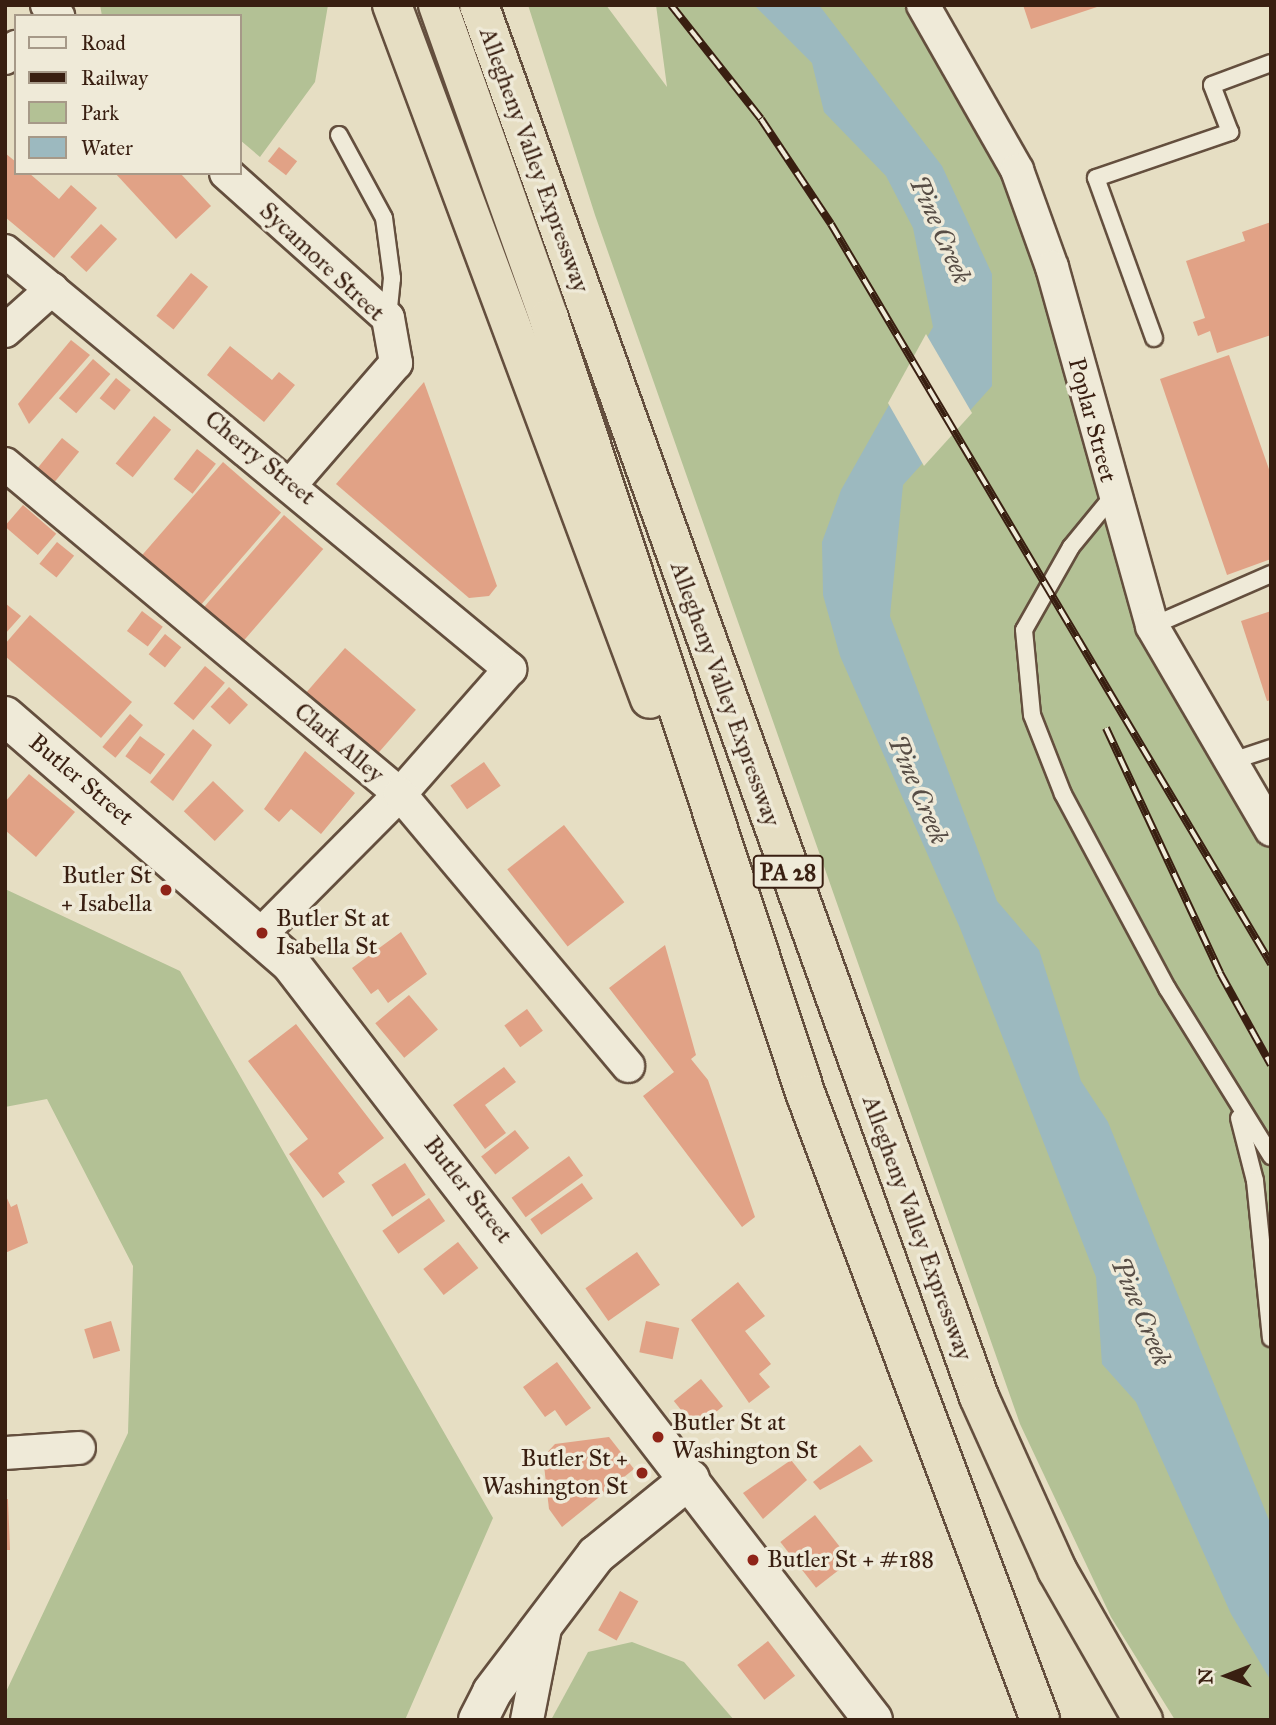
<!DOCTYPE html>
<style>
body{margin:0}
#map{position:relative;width:1276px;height:1725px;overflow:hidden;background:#e6dec3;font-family:"IM FELL Great Primer",serif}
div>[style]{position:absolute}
.green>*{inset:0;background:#b3c195}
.water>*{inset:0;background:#9cb9bf}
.pier>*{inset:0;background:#e6dec3}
.building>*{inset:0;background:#e1a286;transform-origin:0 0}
.roads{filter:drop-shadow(2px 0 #644f3e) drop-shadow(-2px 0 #644f3e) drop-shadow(0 2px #644f3e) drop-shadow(0 -2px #644f3e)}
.service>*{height:16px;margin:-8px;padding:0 8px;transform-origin:8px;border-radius:8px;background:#efead8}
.minor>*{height:32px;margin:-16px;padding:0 16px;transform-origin:16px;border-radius:16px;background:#efead8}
.tertiary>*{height:38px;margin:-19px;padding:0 19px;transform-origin:19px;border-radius:19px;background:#efead8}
.motorway>*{height:38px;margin:-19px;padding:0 19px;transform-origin:19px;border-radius:19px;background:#e6dec3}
.rail>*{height:8px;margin-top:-4px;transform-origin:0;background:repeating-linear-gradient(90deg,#efead8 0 16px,#391f11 0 32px);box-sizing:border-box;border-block:2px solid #391f11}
.dots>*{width:19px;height:19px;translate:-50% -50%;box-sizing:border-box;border:4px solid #efead8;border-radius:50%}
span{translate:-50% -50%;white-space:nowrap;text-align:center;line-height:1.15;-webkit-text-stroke:7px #efead8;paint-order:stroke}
.shield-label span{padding:2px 5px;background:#efead8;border:2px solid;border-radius:5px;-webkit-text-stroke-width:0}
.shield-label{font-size:23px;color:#391f11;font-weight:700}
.street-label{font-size:24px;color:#391f11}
.poi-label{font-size:24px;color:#391f11}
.right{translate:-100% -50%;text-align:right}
.left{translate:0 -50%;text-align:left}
.water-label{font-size:26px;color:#574d45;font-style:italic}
.frame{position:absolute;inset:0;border:7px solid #391f11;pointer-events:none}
.legend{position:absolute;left:14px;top:14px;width:228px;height:161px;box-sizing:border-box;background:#efead8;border:2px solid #a69988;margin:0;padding:9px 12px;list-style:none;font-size:21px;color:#391f11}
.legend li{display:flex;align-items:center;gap:14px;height:35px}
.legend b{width:35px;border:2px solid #a69988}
.north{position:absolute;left:1192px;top:1641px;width:70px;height:70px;-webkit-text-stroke:5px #efead8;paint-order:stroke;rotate:269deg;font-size:19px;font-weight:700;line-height:28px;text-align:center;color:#391f11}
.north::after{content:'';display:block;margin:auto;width:24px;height:32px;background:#391f11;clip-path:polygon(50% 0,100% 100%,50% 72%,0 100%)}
</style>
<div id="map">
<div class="green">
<div style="clip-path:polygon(100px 5px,328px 5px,315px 82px,260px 157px,240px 140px,240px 16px,102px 16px)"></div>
<div style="clip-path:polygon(528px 5px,606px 5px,667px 87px,656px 5px,923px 5px,1017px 170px,1125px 539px,1271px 830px,1271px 1720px,1175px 1720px,1111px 1617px,1020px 1424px,595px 215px)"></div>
<div style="clip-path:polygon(5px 889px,180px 971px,493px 1518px,405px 1720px,5px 1720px,5px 1694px,128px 1433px,133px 1266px,47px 1099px,5px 1107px)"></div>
<div style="clip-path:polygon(632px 1642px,684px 1662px,734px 1720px,551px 1720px,588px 1652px)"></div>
</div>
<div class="water">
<div style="clip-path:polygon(754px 5px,819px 5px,942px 166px,992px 274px,992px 386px,903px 485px,890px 616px,997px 901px,1039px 950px,1081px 1081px,1108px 1122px,1271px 1525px,1271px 1681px,1231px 1614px,1136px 1402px,1102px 1364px,1096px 1277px,960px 928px,840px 656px,823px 595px,822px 542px,841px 490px,933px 327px,913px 228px,886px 176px,824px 112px,812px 63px)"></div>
</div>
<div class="pier">
<div style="clip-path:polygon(926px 334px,972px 413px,924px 466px,888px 403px)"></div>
</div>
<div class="building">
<div style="clip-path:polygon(1023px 5px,1100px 5px,1100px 6px,1031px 29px)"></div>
<div style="left:279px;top:147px;width:23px;height:18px;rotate:38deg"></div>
<div style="clip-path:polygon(5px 153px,16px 162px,16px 173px,29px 173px,59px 199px,71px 185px,97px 208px,54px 258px,5px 217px)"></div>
<div style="clip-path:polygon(115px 173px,180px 173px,211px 206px,176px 239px)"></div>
<div style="clip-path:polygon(1271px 222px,1271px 335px,1217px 353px,1210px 331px,1198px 336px,1193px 322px,1205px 318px,1186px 261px,1245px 241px,1242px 232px)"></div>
<div style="left:101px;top:224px;width:22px;height:45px;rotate:43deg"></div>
<div style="left:191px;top:273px;width:22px;height:55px;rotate:39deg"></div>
<div style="clip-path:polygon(71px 340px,90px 355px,29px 424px,18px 404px)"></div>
<div style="clip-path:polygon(230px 346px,272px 380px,279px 372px,295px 385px,264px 422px,207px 375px)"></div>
<div style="clip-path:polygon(1229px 355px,1271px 475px,1271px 559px,1227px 575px,1160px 379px)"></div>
<div style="left:93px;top:359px;width:23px;height:52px;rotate:41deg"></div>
<div style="left:116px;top:378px;width:19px;height:26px;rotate:39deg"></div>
<div style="clip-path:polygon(424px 382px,497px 586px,489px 596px,469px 598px,336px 484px)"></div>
<div style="left:154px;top:416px;width:22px;height:61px;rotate:39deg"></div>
<div style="left:62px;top:438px;width:22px;height:47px;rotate:39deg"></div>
<div style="left:197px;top:449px;width:24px;height:38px;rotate:38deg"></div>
<div style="left:223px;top:462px;width:77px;height:134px;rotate:41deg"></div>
<div style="left:23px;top:505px;width:44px;height:28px;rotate:41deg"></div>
<div style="left:284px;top:515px;width:52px;height:133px;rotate:41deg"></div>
<div style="left:57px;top:542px;width:22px;height:28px;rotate:39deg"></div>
<div style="clip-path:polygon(5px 603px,21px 616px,5px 634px)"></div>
<div style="left:142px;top:611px;width:26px;height:25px;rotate:37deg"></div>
<div style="clip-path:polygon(1271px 611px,1271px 700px,1267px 701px,1241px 621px)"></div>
<div style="clip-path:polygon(30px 615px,132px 702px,101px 738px,5px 656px,5px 644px)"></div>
<div style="left:165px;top:634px;width:21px;height:26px;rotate:39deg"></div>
<div style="left:345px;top:648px;width:94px;height:66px;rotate:41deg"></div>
<div style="left:205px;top:666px;width:26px;height:49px;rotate:40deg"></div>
<div style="left:229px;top:687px;width:26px;height:27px;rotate:43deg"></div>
<div style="left:130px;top:714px;width:17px;height:43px;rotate:40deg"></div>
<div style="clip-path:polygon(193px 729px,212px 745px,173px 801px,150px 782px)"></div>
<div style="left:140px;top:736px;width:31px;height:25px;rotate:36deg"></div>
<div style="clip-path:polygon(305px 751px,355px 793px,321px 834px,291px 809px,279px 822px,264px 809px)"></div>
<div style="left:484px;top:762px;width:29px;height:41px;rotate:55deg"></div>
<div style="clip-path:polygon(29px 774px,75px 812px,36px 857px,5px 830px,5px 802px)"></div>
<div style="left:213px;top:781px;width:43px;height:42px;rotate:44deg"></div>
<div style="left:564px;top:825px;width:98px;height:72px;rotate:52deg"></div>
<div style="clip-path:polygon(401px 932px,427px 974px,388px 1003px,378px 989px,371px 994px,352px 968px)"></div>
<div style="clip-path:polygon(665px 945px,696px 1055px,691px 1059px,708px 1080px,755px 1217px,742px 1227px,643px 1096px,674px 1072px,609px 988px)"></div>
<div style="left:409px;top:995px;width:45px;height:44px;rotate:50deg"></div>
<div style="left:527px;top:1009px;width:27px;height:28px;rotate:54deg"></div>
<div style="clip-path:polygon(296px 1024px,384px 1138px,338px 1173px,345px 1182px,323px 1198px,289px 1154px,308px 1139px,248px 1061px)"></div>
<div style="clip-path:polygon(504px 1067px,516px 1082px,485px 1105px,506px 1133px,485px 1149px,453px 1105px)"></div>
<div style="left:515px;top:1130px;width:23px;height:43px;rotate:52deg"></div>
<div style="left:569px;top:1156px;width:24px;height:71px;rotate:54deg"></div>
<div style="left:405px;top:1163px;width:38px;height:40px;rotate:57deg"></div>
<div style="left:582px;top:1183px;width:19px;height:63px;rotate:55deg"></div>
<div style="clip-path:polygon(5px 1194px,11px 1207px,17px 1204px,28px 1243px,5px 1253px)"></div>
<div style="left:429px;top:1198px;width:28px;height:57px;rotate:55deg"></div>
<div style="left:458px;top:1242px;width:33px;height:44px;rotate:52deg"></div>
<div style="left:637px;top:1252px;width:40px;height:63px;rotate:55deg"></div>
<div style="clip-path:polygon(738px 1282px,765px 1316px,745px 1331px,771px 1364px,759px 1374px,770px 1387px,749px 1403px,691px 1320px)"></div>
<div style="left:111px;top:1321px;width:31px;height:28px;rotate:73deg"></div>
<div style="left:646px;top:1321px;width:34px;height:32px;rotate:12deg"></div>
<div style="clip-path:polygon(557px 1362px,591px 1408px,566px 1426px,555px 1410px,545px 1417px,523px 1387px)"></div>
<div style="left:701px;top:1379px;width:35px;height:35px;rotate:51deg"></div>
<div style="clip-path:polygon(609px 1437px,634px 1469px,562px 1527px,549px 1509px,543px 1457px,555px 1444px)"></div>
<div style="clip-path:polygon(860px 1445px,873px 1461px,820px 1490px,813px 1482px)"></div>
<div style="clip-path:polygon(791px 1460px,807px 1480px,763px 1519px,743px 1493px)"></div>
<div style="clip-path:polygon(5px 1499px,8px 1499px,10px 1550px,5px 1550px)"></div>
<div style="left:815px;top:1515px;width:58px;height:44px;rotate:52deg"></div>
<div style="left:620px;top:1591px;width:21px;height:45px;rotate:29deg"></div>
<div style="left:768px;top:1641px;width:44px;height:39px;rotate:52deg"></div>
</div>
<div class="roads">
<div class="service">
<div style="left:339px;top:135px;width:94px;rotate:61.5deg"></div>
<div style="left:384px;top:218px;width:61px;rotate:82.4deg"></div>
<div style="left:392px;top:278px;width:40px;rotate:95.7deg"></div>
<div style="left:1154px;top:338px;width:170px;rotate:-109.9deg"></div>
<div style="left:1096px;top:178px;width:142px;rotate:-18.9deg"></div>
<div style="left:1230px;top:132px;width:50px;rotate:-111deg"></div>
<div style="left:1212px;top:85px;width:63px;rotate:-20.4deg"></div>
<div style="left:1112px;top:497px;width:65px;rotate:129.4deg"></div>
<div style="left:1071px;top:547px;width:95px;rotate:119.5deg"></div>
<div style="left:1024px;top:630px;width:85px;rotate:84.6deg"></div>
<div style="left:1032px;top:715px;width:85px;rotate:68.6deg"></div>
<div style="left:1063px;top:794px;width:220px;rotate:61.8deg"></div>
<div style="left:1167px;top:988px;width:198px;rotate:58.2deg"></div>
<div style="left:1152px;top:626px;width:130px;rotate:-23.6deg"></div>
<div style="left:1232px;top:761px;width:41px;rotate:-18.4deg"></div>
<div style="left:1239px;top:1118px;width:65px;rotate:75.7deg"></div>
<div style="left:1255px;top:1181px;width:158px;rotate:84.2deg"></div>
</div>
<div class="minor">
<div style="left:47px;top:5px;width:16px;rotate:45deg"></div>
<div style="left:923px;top:5px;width:190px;rotate:60.3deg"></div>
<div style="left:1017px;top:170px;width:103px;rotate:70.2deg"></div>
<div style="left:1052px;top:267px;width:373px;rotate:74.4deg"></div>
<div style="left:1152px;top:626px;width:236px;rotate:59.7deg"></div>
<div style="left:5px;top:58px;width:16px;rotate:-45deg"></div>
<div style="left:226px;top:173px;width:217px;rotate:41.8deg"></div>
<div style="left:388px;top:318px;width:46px;rotate:79.9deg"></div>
<div style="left:396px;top:363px;width:159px;rotate:130.9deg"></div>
<div style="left:5px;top:251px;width:656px;rotate:39.62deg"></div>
<div style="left:510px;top:669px;width:167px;rotate:131.3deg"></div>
<div style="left:400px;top:794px;width:196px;rotate:134.8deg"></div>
<div style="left:5px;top:331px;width:63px;rotate:-41.8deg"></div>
<div style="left:5px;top:464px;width:515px;rotate:39.88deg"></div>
<div style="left:400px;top:794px;width:355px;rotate:50deg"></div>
<div style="left:5px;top:1453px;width:74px;rotate:-3.9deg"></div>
<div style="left:527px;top:1720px;width:104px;rotate:-78.9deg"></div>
</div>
<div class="tertiary">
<div style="left:5px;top:716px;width:379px;rotate:40.9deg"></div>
<div style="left:291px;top:964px;width:954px;rotate:52.41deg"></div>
<div style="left:478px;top:1720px;width:31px;rotate:-63deg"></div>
<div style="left:492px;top:1692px;width:172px;rotate:-52.8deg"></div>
<div style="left:596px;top:1555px;width:121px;rotate:-39deg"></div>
</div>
<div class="motorway">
<div style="left:392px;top:5px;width:740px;rotate:69.61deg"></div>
<div style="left:438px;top:5px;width:332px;rotate:70.5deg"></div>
<div style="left:549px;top:318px;width:818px;rotate:71.7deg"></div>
<div style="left:806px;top:1095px;width:667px;rotate:69.47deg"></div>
<div style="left:479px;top:5px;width:1479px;rotate:70.24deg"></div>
<div style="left:979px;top:1397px;width:190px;rotate:65.7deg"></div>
<div style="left:1057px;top:1570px;width:173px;rotate:60.2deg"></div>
</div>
</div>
<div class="rail">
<div style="left:671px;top:5px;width:145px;rotate:51.7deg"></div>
<div style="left:761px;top:119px;width:126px;rotate:56.3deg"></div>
<div style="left:831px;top:224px;width:861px;rotate:59.26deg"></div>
<div style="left:1106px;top:728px;width:270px;rotate:65deg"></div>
<div style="left:1220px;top:973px;width:105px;rotate:61deg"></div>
</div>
<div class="dots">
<div style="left:166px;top:890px;background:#8f2418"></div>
<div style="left:262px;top:933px;background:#8f2418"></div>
<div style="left:658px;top:1437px;background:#8f2418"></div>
<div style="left:642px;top:1473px;background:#8f2418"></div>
<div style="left:753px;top:1560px;background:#8f2418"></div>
</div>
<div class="shield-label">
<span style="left:788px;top:872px">PA 28</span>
</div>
<div class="street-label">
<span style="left:534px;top:160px;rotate:70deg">Allegheny Valley Expressway</span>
<span style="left:322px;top:262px;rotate:43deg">Sycamore Street</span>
<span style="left:1092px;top:420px;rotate:75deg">Poplar Street</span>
<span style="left:260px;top:458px;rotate:39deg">Cherry Street</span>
<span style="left:725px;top:694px;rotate:70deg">Allegheny Valley Expressway</span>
<span style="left:339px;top:743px;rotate:40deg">Clark Alley</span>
<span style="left:81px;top:780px;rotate:40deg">Butler Street</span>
<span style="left:468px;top:1190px;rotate:52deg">Butler Street</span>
<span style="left:917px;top:1228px;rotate:70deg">Allegheny Valley Expressway</span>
</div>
<div class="poi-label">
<span class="right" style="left:152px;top:890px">Butler St<br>+ Isabella</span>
<span class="left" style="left:276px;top:933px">Butler St at<br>Isabella St</span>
<span class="left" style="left:672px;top:1437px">Butler St at<br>Washington St</span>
<span class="right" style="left:628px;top:1473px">Butler St +<br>Washington St</span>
<span class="left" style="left:767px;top:1560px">Butler St + #188</span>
</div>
<div class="water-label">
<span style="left:940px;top:230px;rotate:66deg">Pine Creek</span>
<span style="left:918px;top:790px;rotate:67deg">Pine Creek</span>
<span style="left:1141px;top:1312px;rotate:67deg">Pine Creek</span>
</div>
<div class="frame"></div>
<ul class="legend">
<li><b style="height:9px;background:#efead8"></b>Road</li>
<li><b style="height:9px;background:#391f11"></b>Railway</li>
<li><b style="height:19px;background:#b3c195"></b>Park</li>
<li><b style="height:19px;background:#9cb9bf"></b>Water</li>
</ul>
<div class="north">N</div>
</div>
